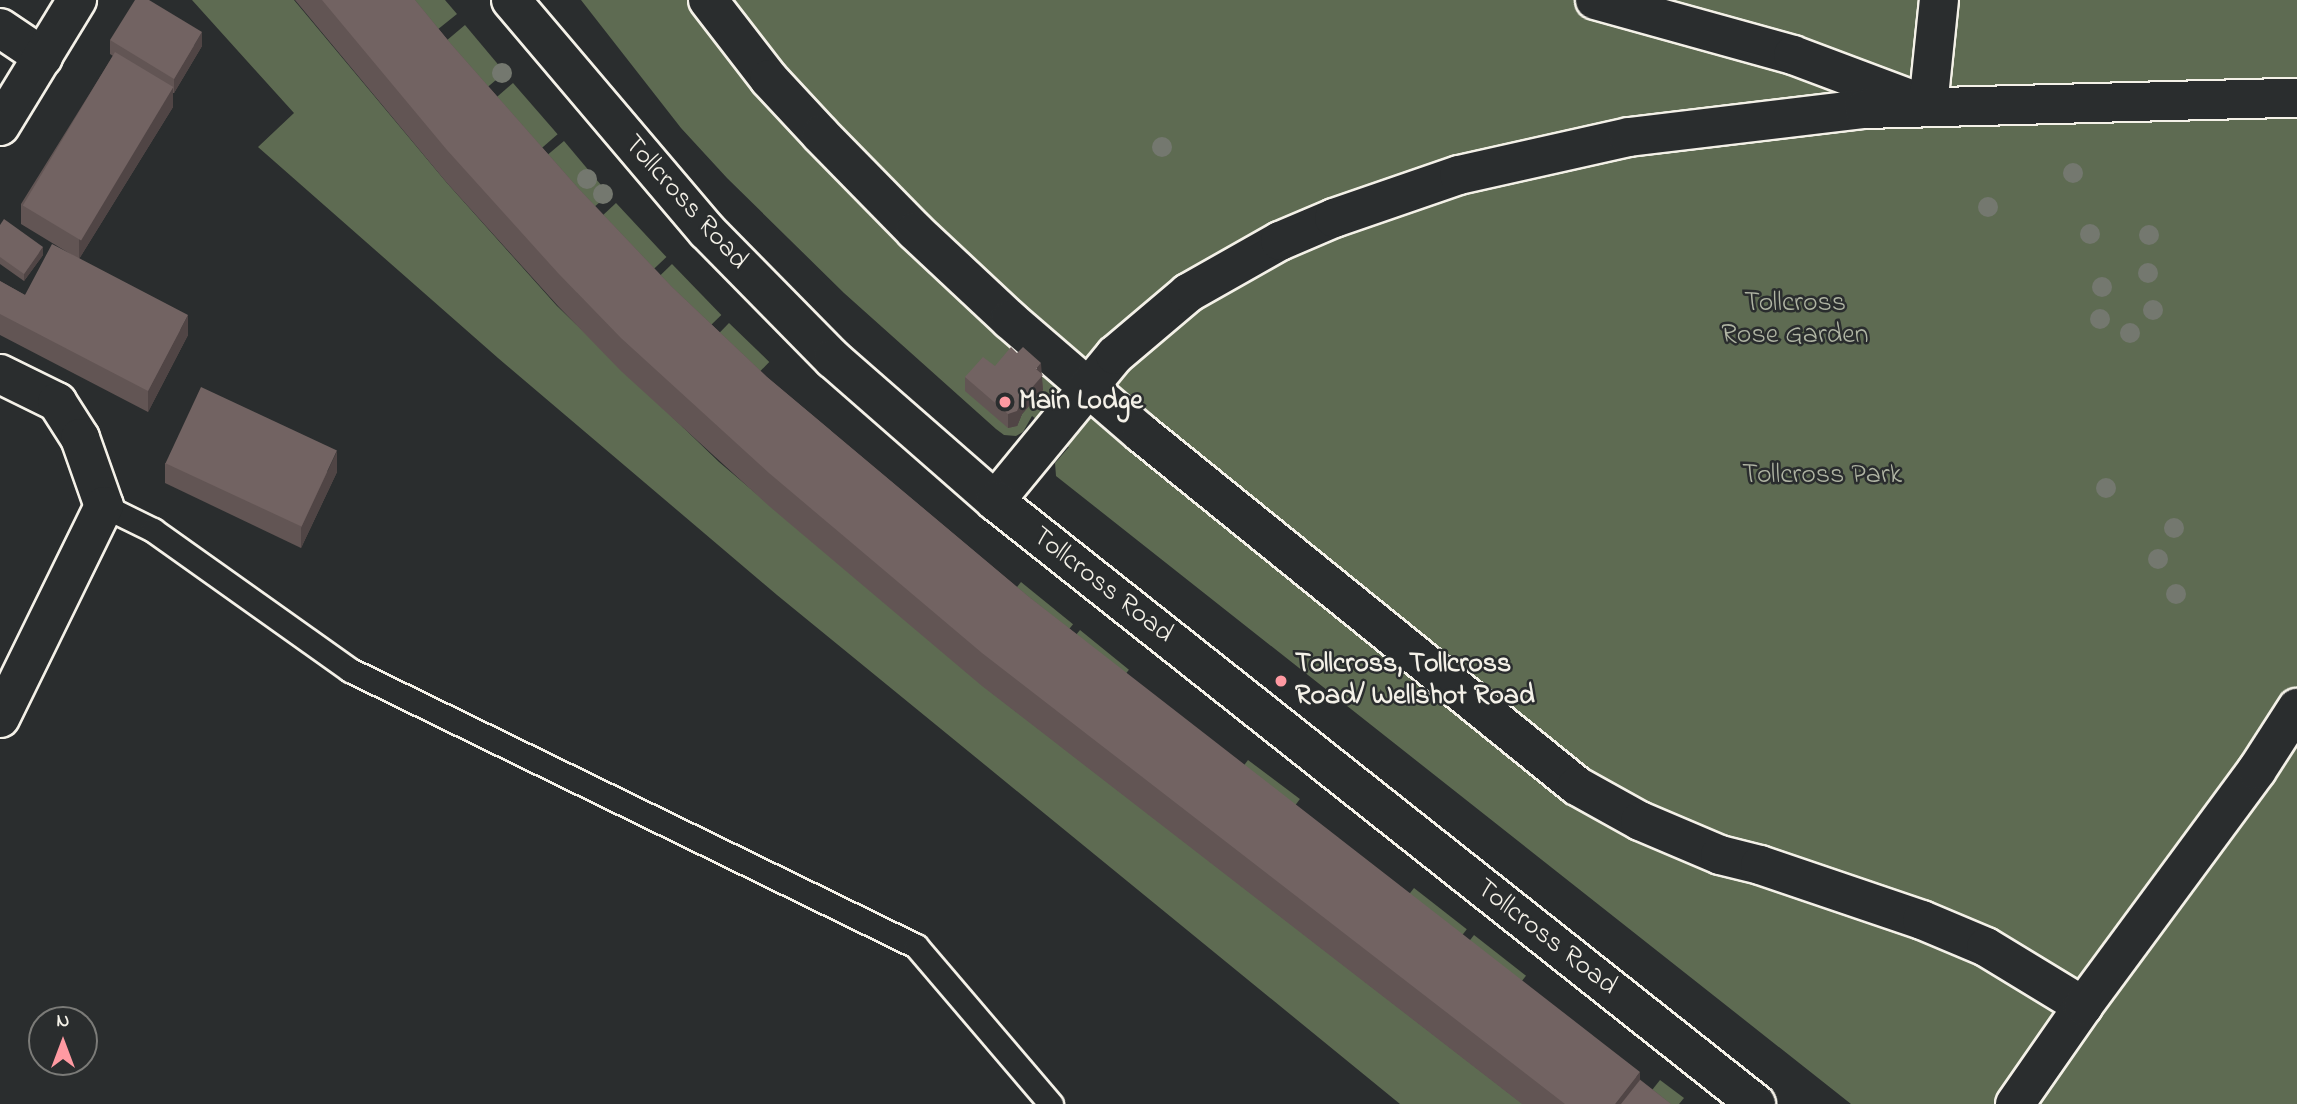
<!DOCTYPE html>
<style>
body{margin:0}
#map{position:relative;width:2297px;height:1104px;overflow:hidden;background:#2a2d2e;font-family:"Indie Flower",sans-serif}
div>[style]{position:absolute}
.green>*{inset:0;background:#5e6b52;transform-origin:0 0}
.roads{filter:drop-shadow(2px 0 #f4f1e8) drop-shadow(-2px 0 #f4f1e8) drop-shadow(0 2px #f4f1e8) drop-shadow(0 -2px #f4f1e8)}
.lane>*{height:23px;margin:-11.5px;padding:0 11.5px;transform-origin:11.5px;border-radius:11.5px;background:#2a2d2e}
.street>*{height:38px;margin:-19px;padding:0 19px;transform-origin:19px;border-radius:19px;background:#2a2d2e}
.secondary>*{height:38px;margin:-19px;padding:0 19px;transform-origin:19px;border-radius:19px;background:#2a2d2e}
.trees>*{width:20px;height:20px;margin:-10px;border-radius:50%;background:#74786f}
.wall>*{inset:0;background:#625554}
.shaded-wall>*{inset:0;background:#504545}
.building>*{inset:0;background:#726362;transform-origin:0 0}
.dots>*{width:19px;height:19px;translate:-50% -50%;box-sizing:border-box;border:4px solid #2a2d2e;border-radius:50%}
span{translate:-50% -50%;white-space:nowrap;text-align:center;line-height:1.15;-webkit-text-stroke:5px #2a2d2e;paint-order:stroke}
.street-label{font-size:28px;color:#f4f1e8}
.park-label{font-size:28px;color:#b0b5a4}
.poi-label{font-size:28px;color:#f4f1e8;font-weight:700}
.left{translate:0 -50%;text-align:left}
.north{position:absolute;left:28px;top:1006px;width:70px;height:70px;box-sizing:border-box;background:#2a2d2e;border:2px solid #7b7b78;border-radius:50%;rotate:0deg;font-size:19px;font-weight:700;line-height:28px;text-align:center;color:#f4f1e8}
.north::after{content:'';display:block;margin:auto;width:24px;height:32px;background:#ff9aa2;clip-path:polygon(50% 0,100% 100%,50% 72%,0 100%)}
</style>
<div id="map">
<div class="green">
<div style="clip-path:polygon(192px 0,294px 0,447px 183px,557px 306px,719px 462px,982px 685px,1523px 1104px,1400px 1104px,777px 595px,498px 358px,258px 147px,294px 113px)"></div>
<div style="clip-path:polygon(387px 0,445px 0,457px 14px,422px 42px)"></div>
<div style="clip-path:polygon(evenodd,581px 0,2297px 0,2297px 1104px,1851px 1104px,1056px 476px,1055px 463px,1069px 447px,1063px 446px,1035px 422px,1036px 419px,1032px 416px,1023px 432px,1016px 436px,1004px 435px,996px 429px,844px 293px,727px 178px,681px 128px,581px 0,983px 371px,1043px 389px,1022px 414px,1017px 426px,983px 371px)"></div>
<div style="left:465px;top:25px;width:62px;height:43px;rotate:50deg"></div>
<div style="left:513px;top:83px;width:68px;height:43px;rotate:49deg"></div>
<div style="left:564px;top:141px;width:70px;height:43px;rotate:50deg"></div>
<div style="left:616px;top:203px;width:74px;height:33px;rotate:47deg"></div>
<div style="left:672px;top:264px;width:71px;height:38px;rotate:46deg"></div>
<div style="left:729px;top:323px;width:56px;height:37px;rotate:44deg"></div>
<div style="left:1021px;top:582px;width:67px;height:32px;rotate:39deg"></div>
<div style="left:1080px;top:630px;width:63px;height:32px;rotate:39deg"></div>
<div style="left:1248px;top:760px;width:65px;height:31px;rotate:37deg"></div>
<div style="left:1414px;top:888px;width:67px;height:32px;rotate:38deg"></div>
<div style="left:1474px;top:935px;width:66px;height:31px;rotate:38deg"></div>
<div style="clip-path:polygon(1660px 1080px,1684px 1098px,1679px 1104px,1641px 1104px)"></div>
</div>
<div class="roads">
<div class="lane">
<div style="left:104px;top:506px;width:55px;rotate:26.1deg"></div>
<div style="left:153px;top:530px;width:242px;rotate:35.4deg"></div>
<div style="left:350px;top:670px;width:630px;rotate:26deg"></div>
<div style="left:916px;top:946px;width:208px;rotate:49.5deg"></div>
</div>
<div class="street">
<div style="left:708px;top:0;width:100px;rotate:52.3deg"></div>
<div style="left:769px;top:79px;width:76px;rotate:47.1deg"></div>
<div style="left:821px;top:135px;width:134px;rotate:45.6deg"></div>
<div style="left:915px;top:231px;width:130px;rotate:43.1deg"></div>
<div style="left:1010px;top:320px;width:173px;rotate:40.8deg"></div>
<div style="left:1141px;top:433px;width:561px;rotate:38.99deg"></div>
<div style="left:1577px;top:786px;width:72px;rotate:29.1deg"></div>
<div style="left:1640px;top:821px;width:87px;rotate:23deg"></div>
<div style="left:1720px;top:855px;width:41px;rotate:14deg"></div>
<div style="left:1760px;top:865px;width:171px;rotate:18.8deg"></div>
<div style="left:1922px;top:920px;width:69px;rotate:22.9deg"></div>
<div style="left:1986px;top:947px;width:114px;rotate:31.3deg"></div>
<div style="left:1595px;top:0;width:205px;rotate:15.5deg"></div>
<div style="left:1793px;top:55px;width:128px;rotate:20.6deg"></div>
<div style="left:0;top:28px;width:52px;rotate:34deg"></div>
<div style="left:1928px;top:106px;width:107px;rotate:-84.1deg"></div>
<div style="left:0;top:126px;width:148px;rotate:-58.6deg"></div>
<div style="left:0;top:374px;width:64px;rotate:26.2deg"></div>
<div style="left:57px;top:402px;width:43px;rotate:57.4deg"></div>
<div style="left:80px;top:438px;width:72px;rotate:70.6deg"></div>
<div style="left:104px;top:506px;width:236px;rotate:116.1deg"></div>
<div style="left:995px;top:501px;width:189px;rotate:-50.6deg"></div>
<div style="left:1115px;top:355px;width:96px;rotate:-40.3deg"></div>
<div style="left:1188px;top:293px;width:106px;rotate:-29.5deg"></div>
<div style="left:1280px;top:241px;width:59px;rotate:-23.1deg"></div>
<div style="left:1334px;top:218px;width:132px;rotate:-19deg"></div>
<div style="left:1459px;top:175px;width:174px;rotate:-12.6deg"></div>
<div style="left:1629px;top:137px;width:237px;rotate:-6.8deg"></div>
<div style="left:1864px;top:109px;width:433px;rotate:-1.5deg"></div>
<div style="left:2015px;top:1104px;width:119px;rotate:-55.2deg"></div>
<div style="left:2083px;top:1006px;width:293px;rotate:-53.6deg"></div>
<div style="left:2257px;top:770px;width:74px;rotate:-57.2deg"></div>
</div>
<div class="secondary">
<div style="left:511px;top:0;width:303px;rotate:49.7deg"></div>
<div style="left:707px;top:231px;width:180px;rotate:45.5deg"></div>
<div style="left:833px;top:359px;width:215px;rotate:41.2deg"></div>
<div style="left:995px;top:501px;width:971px;rotate:38.39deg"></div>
</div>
</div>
<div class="trees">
<div style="left:502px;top:73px"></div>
<div style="left:1162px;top:147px"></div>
<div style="left:2073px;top:173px"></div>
<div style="left:587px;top:179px"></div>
<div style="left:603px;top:194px"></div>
<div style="left:1988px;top:207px"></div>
<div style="left:2090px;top:234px"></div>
<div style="left:2149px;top:235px"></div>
<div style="left:2148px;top:273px"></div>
<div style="left:2102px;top:287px"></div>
<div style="left:2153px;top:310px"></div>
<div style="left:2100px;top:319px"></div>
<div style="left:2130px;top:333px"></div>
<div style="left:2106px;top:488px"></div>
<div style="left:2174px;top:528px"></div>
<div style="left:2158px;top:559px"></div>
<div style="left:2176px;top:594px"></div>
</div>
<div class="wall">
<div style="clip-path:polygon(295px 0,415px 0,451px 44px,578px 188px,672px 287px,767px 377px,1029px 597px,1671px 1104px,1522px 1104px,982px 686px,769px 506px,621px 371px,558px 306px,447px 183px)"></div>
<div style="clip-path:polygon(110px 40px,202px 46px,174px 93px,173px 93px,173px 107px,79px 259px,188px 335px,148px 412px,0 335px,0 281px,25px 295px,72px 255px,21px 224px,21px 204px,113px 56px,110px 54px)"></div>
<div style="clip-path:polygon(0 225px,43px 255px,24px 281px,0 264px)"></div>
<div style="clip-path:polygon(1041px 374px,1043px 390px,1022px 414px,1017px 426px,1008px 428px,965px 391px,965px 377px)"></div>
<div style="clip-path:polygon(165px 463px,337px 472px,301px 548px,165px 483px)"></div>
</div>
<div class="shaded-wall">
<div style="clip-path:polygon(202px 32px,202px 46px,174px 93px,174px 79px)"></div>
<div style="clip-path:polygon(173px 87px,173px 107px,79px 259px,79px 239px)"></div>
<div style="clip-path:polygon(43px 247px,43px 255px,24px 281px,24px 274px)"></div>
<div style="clip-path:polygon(188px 315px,188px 335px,148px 412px,148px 391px)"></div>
<div style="clip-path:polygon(1041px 363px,1043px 390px,1022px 414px,1017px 426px,1008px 428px,1008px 414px,1036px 369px)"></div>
<div style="clip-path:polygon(337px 451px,337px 472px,301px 548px,301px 528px)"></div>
<div style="clip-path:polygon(1640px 1072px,1640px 1104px,1615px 1104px)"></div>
</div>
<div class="building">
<div style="clip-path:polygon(135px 0,149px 0,202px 32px,174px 79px,110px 40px)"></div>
<div style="clip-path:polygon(322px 0,415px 0,451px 44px,578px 188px,672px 287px,767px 377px,1029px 597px,1640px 1072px,1615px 1104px,1565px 1104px,982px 653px,769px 473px,621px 338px,558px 273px,447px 150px)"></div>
<div style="left:115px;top:52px;width:68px;height:179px;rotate:31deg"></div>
<div style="clip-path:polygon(4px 219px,43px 247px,24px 274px,0 257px,0 225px)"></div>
<div style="clip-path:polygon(52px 244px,188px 315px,148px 391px,0 314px,0 281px,25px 295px)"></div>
<div style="clip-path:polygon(1011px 347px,1017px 353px,1023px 347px,1041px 363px,1036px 369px,1043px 375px,1022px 399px,1017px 411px,1008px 414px,965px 377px,983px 357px,995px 366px)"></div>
<div style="left:201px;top:387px;width:150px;height:84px;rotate:25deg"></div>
<div style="clip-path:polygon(1640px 1080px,1671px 1104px,1621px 1104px)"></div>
</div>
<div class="dots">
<div style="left:1005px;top:402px;background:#ff9aa2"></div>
<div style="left:1281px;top:681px;background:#ff9aa2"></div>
</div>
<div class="street-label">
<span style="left:685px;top:203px;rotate:48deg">Tollcross Road</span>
<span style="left:1102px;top:586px;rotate:38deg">Tollcross Road</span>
<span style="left:1546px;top:938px;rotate:38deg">Tollcross Road</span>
</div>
<div class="park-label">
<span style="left:1795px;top:320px">Tollcross<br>Rose Garden</span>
<span style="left:1822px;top:476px">Tollcross Park</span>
</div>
<div class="poi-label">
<span class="left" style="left:1019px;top:402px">Main Lodge</span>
<span class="left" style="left:1295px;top:681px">Tollcross, Tollcross<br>Road/ Wellshot Road</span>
</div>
<div class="north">N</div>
</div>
